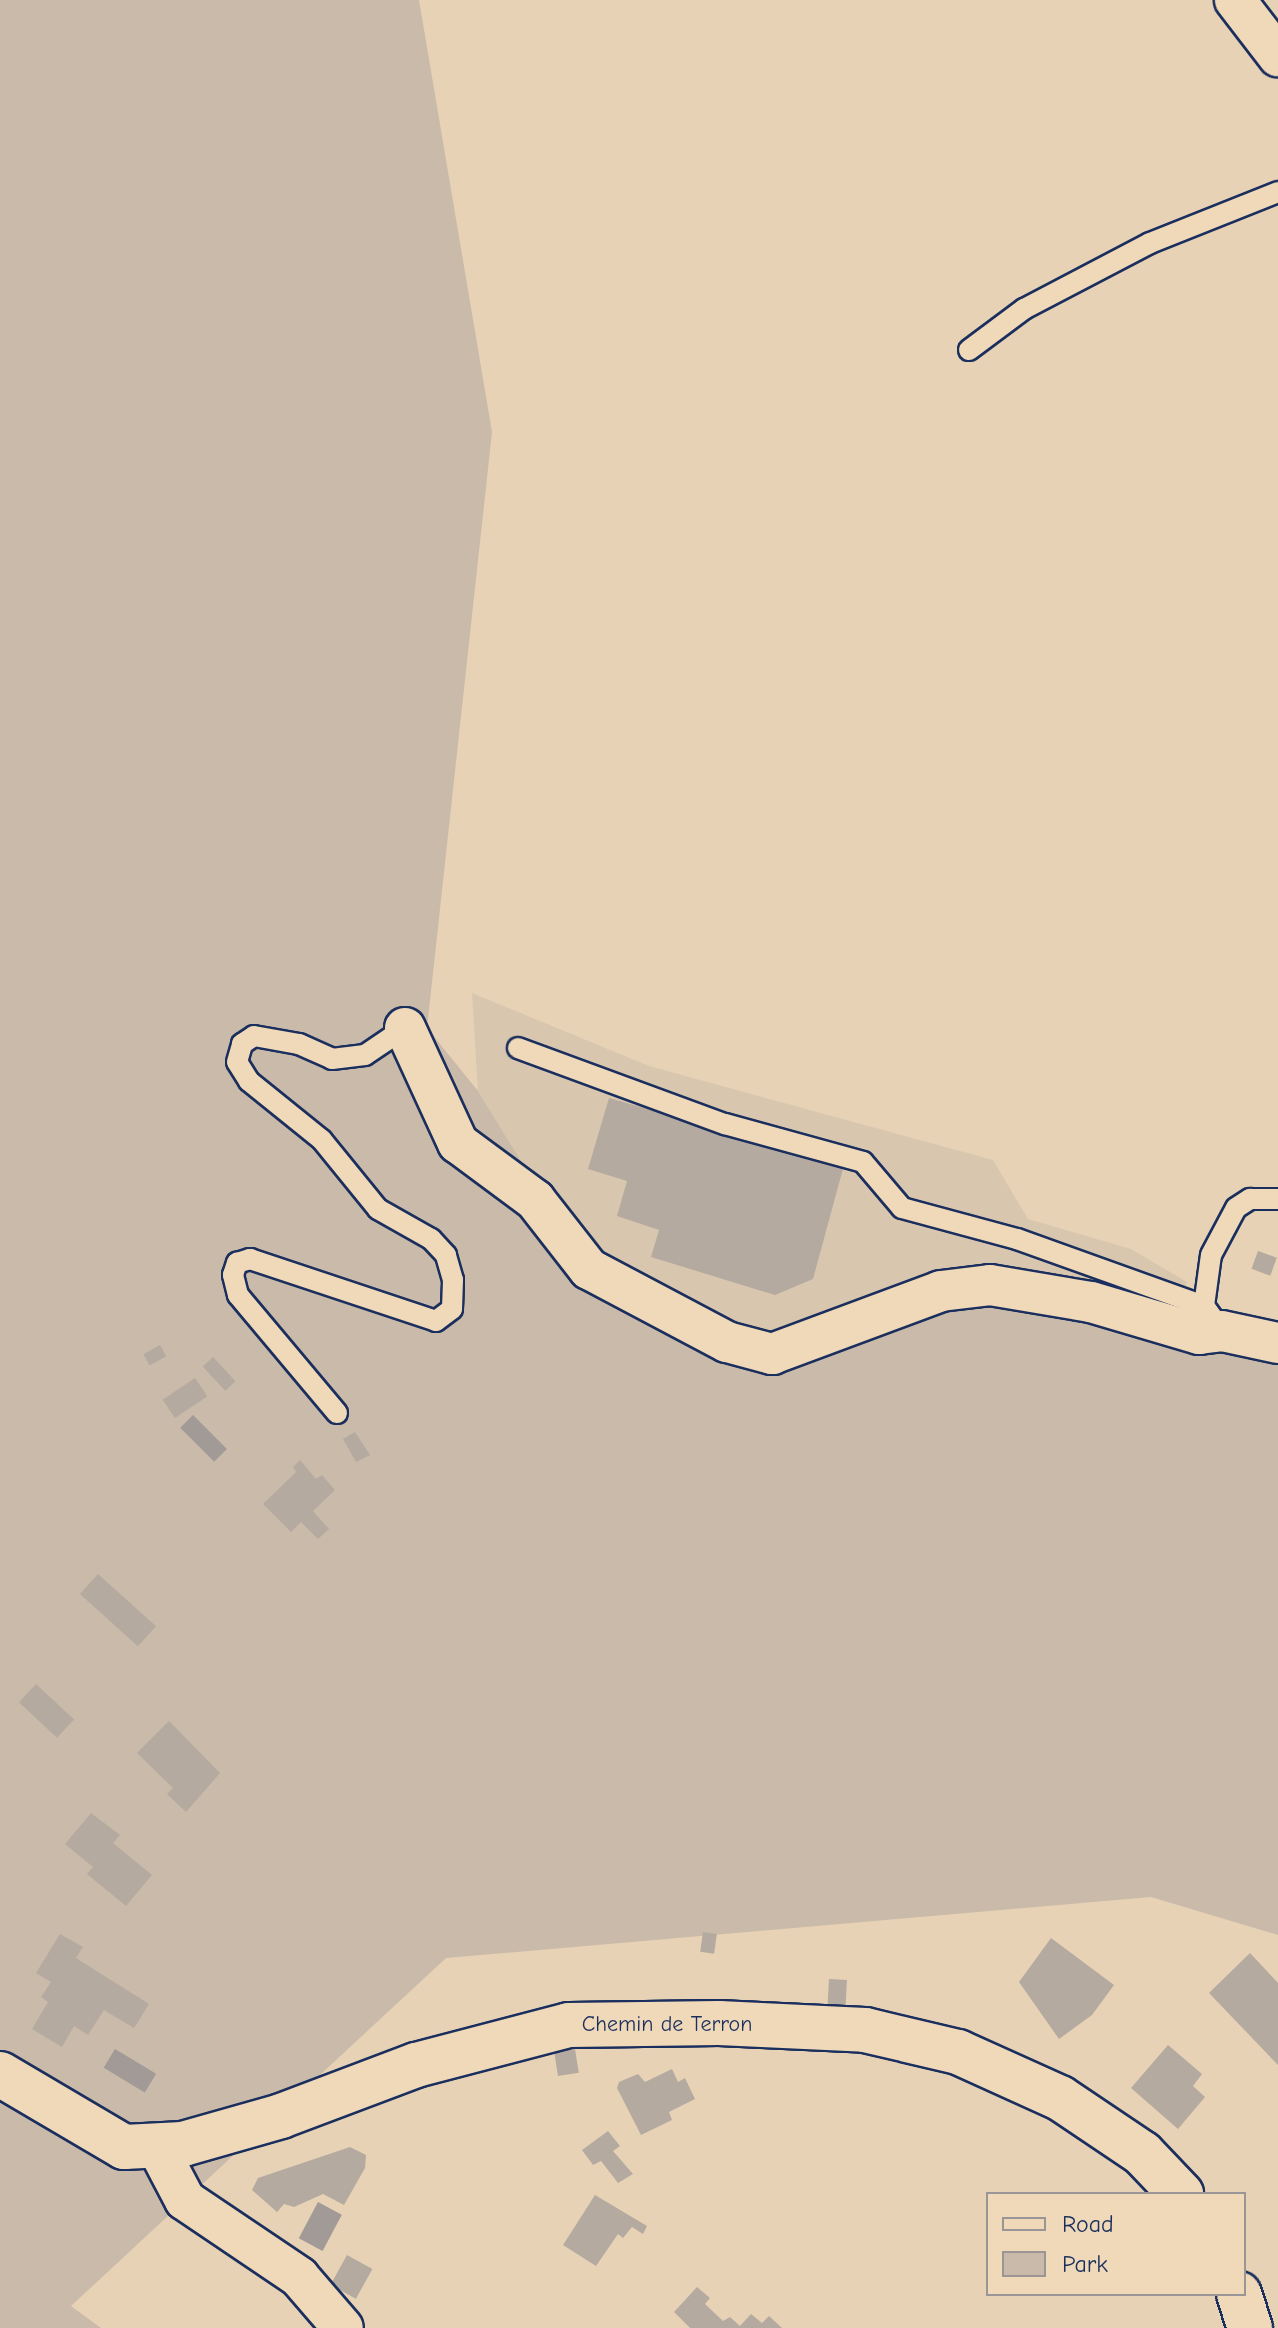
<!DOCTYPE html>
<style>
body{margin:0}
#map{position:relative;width:1278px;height:2328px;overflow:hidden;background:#e7d2b5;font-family:"Comic Neue",sans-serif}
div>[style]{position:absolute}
.built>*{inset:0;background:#d8c6af}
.green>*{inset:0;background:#cabaa9}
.water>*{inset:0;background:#a19a97;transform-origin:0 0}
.building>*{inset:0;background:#b4aaa0;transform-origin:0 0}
.roads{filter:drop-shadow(2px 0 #1b2f5e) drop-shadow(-2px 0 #1b2f5e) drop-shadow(0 2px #1b2f5e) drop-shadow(0 -2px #1b2f5e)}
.service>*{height:20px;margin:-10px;padding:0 10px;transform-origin:10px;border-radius:10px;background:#f0d9b9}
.minor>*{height:40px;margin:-20px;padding:0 20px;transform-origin:20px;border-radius:20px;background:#f0d9b9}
.tertiary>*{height:44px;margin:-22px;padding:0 22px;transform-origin:22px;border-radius:22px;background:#f0d9b9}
span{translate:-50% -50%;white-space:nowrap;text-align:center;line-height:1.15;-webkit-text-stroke:8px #f0d9b9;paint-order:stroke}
.street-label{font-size:22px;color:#1b2f5e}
.legend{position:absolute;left:986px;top:2192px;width:260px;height:104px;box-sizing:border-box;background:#f0d9b9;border:2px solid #9b9595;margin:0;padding:10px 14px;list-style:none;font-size:24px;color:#1b2f5e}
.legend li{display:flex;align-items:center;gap:16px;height:40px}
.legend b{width:40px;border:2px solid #9b9595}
</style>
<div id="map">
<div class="built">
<div style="clip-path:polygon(472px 993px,649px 1066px,993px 1160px,1028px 1219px,1131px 1249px,1187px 1282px,1174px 1316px,772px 1341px,605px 1268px,547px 1203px,478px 1091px)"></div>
</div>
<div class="green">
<div style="clip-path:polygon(0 0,419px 0,492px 432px,427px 1028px,478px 1091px,547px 1203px,612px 1271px,772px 1341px,939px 1280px,1278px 1349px,1278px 1935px,1151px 1897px,446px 1958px,71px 2306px,101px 2328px,0 2328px)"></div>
</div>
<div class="water">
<div style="left:193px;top:1415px;width:48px;height:18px;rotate:45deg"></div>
<div style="left:115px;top:2049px;width:48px;height:22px;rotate:31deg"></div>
<div style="left:318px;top:2202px;width:27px;height:41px;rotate:28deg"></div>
</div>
<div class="building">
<div style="clip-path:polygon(609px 1098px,844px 1165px,813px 1279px,775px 1295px,651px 1257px,659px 1230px,617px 1216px,627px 1181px,588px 1169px)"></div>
<div style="left:1258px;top:1251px;width:20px;height:19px;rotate:20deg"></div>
<div style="left:160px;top:1345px;width:13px;height:19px;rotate:61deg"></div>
<div style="left:213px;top:1357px;width:33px;height:14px;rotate:47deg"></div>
<div style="left:195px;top:1378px;width:22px;height:39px;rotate:56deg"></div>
<div style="clip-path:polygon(355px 1432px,370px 1455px,356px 1462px,343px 1439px)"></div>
<div style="clip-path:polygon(300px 1460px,316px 1479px,322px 1475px,335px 1490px,313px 1511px,329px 1529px,318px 1539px,301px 1522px,291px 1532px,263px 1504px,296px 1472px,293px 1467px)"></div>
<div style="left:98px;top:1574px;width:78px;height:27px;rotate:42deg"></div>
<div style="left:36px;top:1684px;width:52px;height:25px;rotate:43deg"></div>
<div style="clip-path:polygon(169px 1721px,220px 1773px,186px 1812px,167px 1794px,173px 1788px,137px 1753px)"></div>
<div style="clip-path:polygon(91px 1813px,120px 1835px,113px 1843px,152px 1875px,126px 1906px,87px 1874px,93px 1867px,65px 1844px)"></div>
<div style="left:703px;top:1932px;width:14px;height:20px;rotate:8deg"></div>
<div style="clip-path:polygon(60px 1934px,83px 1947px,76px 1958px,149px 2004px,134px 2028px,104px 2010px,88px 2035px,74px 2026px,62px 2047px,32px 2029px,48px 2002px,41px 1997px,51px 1982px,36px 1973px)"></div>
<div style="clip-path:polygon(1051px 1938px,1114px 1985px,1092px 2015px,1059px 2039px,1019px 1982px)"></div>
<div style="clip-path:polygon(1250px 1953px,1278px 1983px,1278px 2065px,1209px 1993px)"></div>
<div style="left:829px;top:1979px;width:18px;height:32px;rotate:3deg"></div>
<div style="clip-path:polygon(1168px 2045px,1202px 2074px,1193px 2086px,1205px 2097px,1178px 2129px,1131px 2088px)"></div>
<div style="left:575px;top:2049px;width:24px;height:21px;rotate:81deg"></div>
<div style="clip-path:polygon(672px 2069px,678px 2082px,685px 2078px,695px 2099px,669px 2112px,672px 2120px,641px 2135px,617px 2088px,619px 2082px,638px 2074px,645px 2082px)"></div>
<div style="clip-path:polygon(608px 2131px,620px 2146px,613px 2151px,633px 2174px,618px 2183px,601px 2161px,593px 2165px,582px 2150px)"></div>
<div style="clip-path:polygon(350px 2147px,366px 2155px,365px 2168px,344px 2205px,323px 2194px,294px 2207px,284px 2204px,277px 2212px,252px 2190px,258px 2178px)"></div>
<div style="clip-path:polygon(595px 2195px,647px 2226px,643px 2234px,632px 2227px,623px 2238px,618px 2234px,596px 2266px,563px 2245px)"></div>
<div style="left:347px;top:2255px;width:29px;height:34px;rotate:29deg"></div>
<div style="clip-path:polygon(697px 2287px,710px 2298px,705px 2304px,723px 2321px,730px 2317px,740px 2326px,751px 2314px,762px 2323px,769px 2316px,782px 2328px,690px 2328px,674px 2312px)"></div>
</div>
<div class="roads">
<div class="service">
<div style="left:969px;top:350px;width:69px;rotate:-36.7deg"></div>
<div style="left:1024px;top:309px;width:142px;rotate:-27.6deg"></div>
<div style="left:1150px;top:243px;width:138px;rotate:-21.7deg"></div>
<div style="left:518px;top:1048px;width:221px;rotate:20.2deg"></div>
<div style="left:725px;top:1124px;width:143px;rotate:15.4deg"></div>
<div style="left:863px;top:1162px;width:60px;rotate:49.7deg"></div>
<div style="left:902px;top:1208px;width:119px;rotate:15.1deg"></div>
<div style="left:1017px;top:1239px;width:199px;rotate:19.7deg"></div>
<div style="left:1204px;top:1306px;width:31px;rotate:54deg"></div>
<div style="left:1204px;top:1306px;width:51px;rotate:-82.2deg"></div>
<div style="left:1211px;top:1255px;width:53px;rotate:-62deg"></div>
<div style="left:1236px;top:1208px;width:17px;rotate:-33deg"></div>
<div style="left:1250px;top:1199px;width:28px"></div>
<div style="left:337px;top:1413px;width:154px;rotate:-130deg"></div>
<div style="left:238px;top:1295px;width:21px;rotate:-104deg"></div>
<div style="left:233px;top:1275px;width:13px;rotate:-72deg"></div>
<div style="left:237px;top:1263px;width:14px;rotate:-17deg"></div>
<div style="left:250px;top:1259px;width:196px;rotate:18.4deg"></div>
<div style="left:436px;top:1321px;width:20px;rotate:-37deg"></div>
<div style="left:452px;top:1309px;width:29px;rotate:-88deg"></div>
<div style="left:453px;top:1280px;width:26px;rotate:-106deg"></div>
<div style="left:446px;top:1255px;width:22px;rotate:-133deg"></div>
<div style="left:431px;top:1239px;width:61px;rotate:-150.5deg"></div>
<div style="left:378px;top:1209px;width:89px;rotate:-129.1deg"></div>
<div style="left:322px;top:1140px;width:94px;rotate:-141.1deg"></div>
<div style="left:249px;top:1081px;width:22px;rotate:-122deg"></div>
<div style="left:237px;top:1062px;width:19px;rotate:-74deg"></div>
<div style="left:242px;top:1044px;width:14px;rotate:-34deg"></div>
<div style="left:254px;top:1036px;width:46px;rotate:10.1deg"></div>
<div style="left:299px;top:1044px;width:36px;rotate:24deg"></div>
<div style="left:332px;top:1059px;width:33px;rotate:-7deg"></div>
<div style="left:365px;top:1055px;width:48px;rotate:-34deg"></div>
</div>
<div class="minor">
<div style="left:1235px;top:0;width:71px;rotate:52.5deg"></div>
<div style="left:405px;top:1028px;width:127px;rotate:65.3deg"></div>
<div style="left:458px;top:1143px;width:96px;rotate:36.5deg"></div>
<div style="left:535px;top:1200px;width:88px;rotate:52deg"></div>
<div style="left:589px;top:1269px;width:156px;rotate:27.9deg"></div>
<div style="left:727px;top:1342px;width:47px;rotate:14.9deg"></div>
<div style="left:772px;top:1354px;width:180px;rotate:-20.4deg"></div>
<div style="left:941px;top:1291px;width:49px;rotate:-7deg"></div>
<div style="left:990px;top:1285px;width:102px;rotate:9.6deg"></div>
<div style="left:1091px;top:1302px;width:113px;rotate:16.5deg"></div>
<div style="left:1199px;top:1334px;width:23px;rotate:-7deg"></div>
<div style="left:1222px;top:1331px;width:57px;rotate:12.1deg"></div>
<div style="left:156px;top:2145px;width:62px;rotate:62.2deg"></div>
<div style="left:185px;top:2200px;width:138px;rotate:34deg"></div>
<div style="left:299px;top:2277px;width:67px;rotate:49.2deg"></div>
</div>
<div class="tertiary">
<div style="left:0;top:2074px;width:144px;rotate:30.5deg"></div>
<div style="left:124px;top:2147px;width:59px;rotate:-2.9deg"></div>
<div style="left:183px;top:2144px;width:102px;rotate:-15.9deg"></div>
<div style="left:281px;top:2116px;width:144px;rotate:-20.7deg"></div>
<div style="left:416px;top:2065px;width:158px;rotate:-14.7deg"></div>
<div style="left:569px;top:2025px;width:150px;rotate:-0.8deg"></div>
<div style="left:719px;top:2023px;width:146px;rotate:2.7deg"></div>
<div style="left:865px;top:2030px;width:96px;rotate:13.3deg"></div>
<div style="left:958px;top:2052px;width:112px;rotate:24.3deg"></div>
<div style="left:1060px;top:2098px;width:99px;rotate:33.9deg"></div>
<div style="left:1142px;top:2153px;width:57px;rotate:46.4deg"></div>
<div style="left:1239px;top:2294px;width:36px;rotate:72deg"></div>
</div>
</div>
<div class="street-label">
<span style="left:667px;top:2025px">Chemin de Terron</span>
</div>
<ul class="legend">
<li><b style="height:10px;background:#f0d9b9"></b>Road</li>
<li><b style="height:22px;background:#cabaa9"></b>Park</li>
</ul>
</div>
